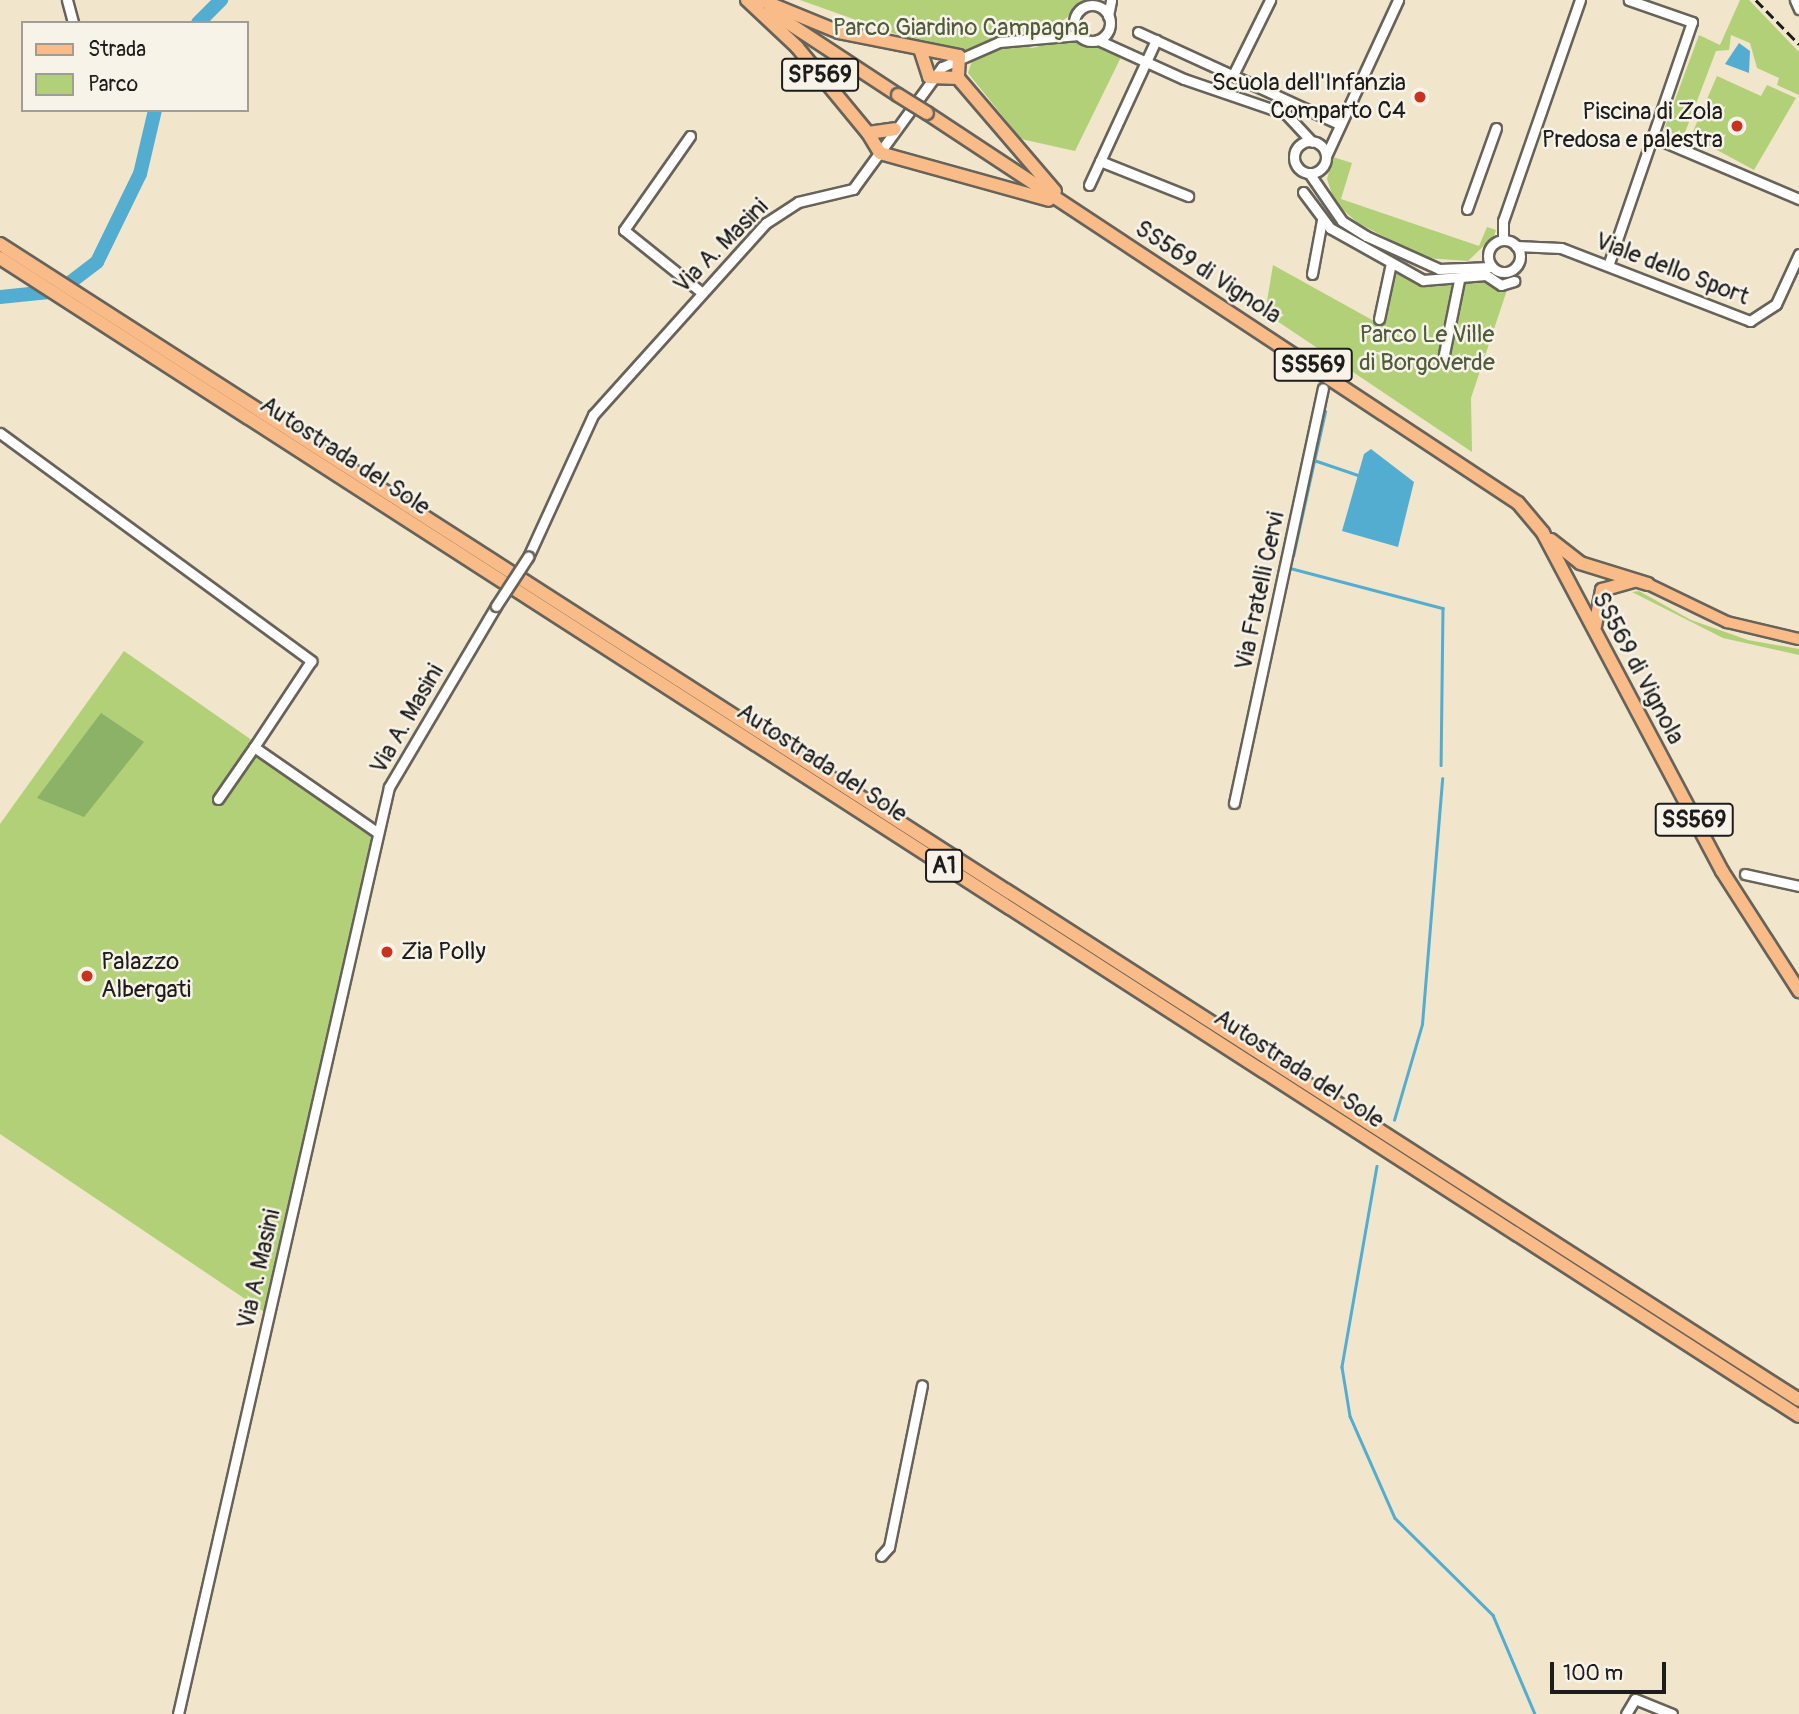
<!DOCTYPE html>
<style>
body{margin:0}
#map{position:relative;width:1799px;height:1714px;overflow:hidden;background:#f1e6cc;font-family:Pangolin,sans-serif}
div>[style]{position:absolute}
.green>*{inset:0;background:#b1d078}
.forest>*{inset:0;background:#8cb268}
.water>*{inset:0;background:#53add1}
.stream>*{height:2.5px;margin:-1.25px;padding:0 1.25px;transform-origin:1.25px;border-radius:1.25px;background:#53add1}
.river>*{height:14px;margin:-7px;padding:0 7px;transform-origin:7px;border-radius:7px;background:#53add1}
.roads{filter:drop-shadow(2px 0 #67635a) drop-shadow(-2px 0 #67635a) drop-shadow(0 2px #67635a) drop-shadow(0 -2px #67635a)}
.minor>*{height:9px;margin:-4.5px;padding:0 4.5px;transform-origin:4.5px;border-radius:4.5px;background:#fff}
.minor>.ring{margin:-4.5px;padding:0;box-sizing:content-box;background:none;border:9px solid #fff;border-radius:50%}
.major>*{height:10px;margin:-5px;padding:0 5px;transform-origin:5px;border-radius:5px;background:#f9bc89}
.highway>*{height:12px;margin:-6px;padding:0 6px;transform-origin:6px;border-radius:6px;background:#f9bc89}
.rail>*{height:2.5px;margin-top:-1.25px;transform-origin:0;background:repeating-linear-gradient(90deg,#1c1c1c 0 10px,transparent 0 15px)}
.bridges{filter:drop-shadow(2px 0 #67635a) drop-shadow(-2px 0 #67635a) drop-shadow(0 2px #67635a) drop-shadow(0 -2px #67635a)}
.minor-bridge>*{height:9px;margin:-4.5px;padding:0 4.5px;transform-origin:4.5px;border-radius:4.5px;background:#fff}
.highway-bridge>*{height:12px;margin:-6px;padding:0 6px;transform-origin:6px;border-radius:6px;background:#f9bc89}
.dots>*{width:19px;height:19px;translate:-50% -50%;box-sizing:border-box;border:4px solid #f7f3e8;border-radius:50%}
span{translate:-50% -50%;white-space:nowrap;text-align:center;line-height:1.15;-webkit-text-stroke:5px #f7f3e8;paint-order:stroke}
.shield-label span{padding:2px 5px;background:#f7f3e8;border:2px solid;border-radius:5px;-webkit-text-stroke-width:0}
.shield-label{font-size:23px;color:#1c1c1c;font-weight:700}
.park-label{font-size:24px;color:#505b3c}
.poi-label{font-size:24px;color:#1c1c1c}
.right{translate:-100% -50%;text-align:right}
.left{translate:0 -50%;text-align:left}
.street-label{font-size:24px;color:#1c1c1c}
.legend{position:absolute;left:21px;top:21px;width:228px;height:91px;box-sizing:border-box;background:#f7f3e8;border:2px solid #9f9d96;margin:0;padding:9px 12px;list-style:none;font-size:21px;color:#1c1c1c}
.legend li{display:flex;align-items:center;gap:14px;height:35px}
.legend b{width:35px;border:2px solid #9f9d96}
.scale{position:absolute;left:1550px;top:1662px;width:116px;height:32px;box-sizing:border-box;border:4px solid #1c1c1c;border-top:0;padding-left:9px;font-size:21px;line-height:24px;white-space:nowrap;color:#1c1c1c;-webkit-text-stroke:5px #f7f3e8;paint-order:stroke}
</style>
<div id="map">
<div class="green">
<div style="clip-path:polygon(800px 0,1092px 0,1052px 28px,963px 58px)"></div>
<div style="clip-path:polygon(1740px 0,1749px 0,1799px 52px,1799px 95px,1777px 85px,1779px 78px,1757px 68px,1750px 43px,1731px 35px,1729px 50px,1716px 51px,1681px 143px,1662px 135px,1699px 35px,1720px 45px)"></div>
<div style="clip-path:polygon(1068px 39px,1123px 53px,1075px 151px,1021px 139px,968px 73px,974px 55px,1011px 42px,1032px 48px)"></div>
<div style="clip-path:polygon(1717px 76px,1761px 96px,1767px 85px,1796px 98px,1754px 170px,1691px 136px)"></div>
<div style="clip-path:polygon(1333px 157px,1352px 163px,1341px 199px,1479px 246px,1487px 227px,1496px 230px,1494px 236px,1468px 261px,1426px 258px,1358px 223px,1335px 203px,1327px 179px)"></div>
<div style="clip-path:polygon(1273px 265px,1374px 321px,1386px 265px,1434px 285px,1479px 280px,1500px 290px,1508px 287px,1471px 398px,1472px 452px,1265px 313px)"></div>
<div style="clip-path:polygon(1639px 591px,1691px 620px,1748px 640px,1799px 649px,1799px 655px,1723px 638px,1632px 592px)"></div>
<div style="clip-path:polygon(124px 651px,381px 830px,266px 1313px,0 1134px,0 824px)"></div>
</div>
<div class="forest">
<div style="clip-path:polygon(101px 713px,144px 742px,84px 817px,37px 798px)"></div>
</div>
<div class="water">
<div style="clip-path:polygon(1739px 43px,1750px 51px,1749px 73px,1725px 64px)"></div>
<div style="clip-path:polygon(1371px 449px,1414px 482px,1398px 547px,1342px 531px,1364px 454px)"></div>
</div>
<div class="stream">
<div style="left:1314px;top:460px;width:46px;rotate:18.8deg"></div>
<div style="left:1293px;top:556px;width:148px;rotate:-77.5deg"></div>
<div style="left:1290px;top:568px;width:158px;rotate:14.7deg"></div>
<div style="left:1443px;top:608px;width:157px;rotate:90.7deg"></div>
<div style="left:1394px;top:1120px;width:100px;rotate:-73.7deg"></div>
<div style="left:1422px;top:1024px;width:246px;rotate:-85.3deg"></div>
<div style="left:1377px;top:1166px;width:204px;rotate:99.9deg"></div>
<div style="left:1342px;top:1367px;width:50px;rotate:80.7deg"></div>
<div style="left:1350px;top:1416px;width:111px;rotate:66.2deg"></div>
<div style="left:1395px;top:1518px;width:138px;rotate:44.7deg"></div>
<div style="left:1493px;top:1615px;width:108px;rotate:67deg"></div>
</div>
<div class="river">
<div style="left:198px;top:23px;width:33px;rotate:-45deg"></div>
<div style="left:0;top:297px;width:59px;rotate:-5.8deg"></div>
<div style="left:59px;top:291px;width:48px;rotate:-37.3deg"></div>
<div style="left:97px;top:262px;width:98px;rotate:-64deg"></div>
<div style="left:140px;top:174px;width:66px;rotate:-76.8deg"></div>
</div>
<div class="roads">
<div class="minor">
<div style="left:67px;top:0;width:24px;rotate:75deg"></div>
<div style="left:1795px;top:0;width:10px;rotate:66deg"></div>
<div class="ring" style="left:1074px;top:5px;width:27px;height:27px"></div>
<div style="left:1108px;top:16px;width:16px;rotate:-79deg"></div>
<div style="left:1138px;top:32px;width:221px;rotate:24.6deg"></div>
<div style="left:1098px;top:40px;width:94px;rotate:24.4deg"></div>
<div style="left:1184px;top:79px;width:108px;rotate:18.9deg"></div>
<div style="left:1286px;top:114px;width:38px;rotate:47deg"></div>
<div style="left:1233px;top:75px;width:84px;rotate:-63.7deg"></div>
<div style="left:690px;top:136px;width:115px;rotate:125.1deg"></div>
<div style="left:624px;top:230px;width:99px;rotate:38.8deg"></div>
<div style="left:1653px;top:137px;width:159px;rotate:23deg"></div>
<div class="ring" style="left:1294px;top:141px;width:23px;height:23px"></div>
<div style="left:1326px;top:156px;width:172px;rotate:-65.2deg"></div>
<div style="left:1100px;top:161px;width:95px;rotate:21.7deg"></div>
<div style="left:1309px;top:173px;width:58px;rotate:55.5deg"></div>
<div style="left:1342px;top:221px;width:28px;rotate:32deg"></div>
<div style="left:1366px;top:236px;width:80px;rotate:24.3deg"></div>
<div style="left:1439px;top:269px;width:53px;rotate:-2.2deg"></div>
<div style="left:1089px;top:185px;width:160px;rotate:-65.2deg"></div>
<div style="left:1303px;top:192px;width:45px;rotate:53.1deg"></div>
<div style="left:1330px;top:228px;width:107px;rotate:29.2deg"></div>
<div style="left:1423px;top:280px;width:63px;rotate:-4.5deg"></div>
<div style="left:1486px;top:275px;width:18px;rotate:34deg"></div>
<div style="left:1501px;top:285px;width:14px;rotate:-17deg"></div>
<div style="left:1467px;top:209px;width:86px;rotate:-70.3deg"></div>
<div style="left:1503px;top:240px;width:19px;rotate:-90deg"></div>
<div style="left:1503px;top:221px;width:234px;rotate:-70.8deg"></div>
<div class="ring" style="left:1488px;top:240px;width:23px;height:23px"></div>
<div style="left:1516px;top:246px;width:45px;rotate:2.5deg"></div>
<div style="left:1561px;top:248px;width:203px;rotate:21.1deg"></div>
<div style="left:1750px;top:321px;width:31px;rotate:-33deg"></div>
<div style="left:1776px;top:304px;width:55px;rotate:-65.3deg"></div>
<div style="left:1609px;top:263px;width:255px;rotate:-71deg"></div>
<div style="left:1692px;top:22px;width:67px;rotate:-160.8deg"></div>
<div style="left:1312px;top:274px;width:55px;rotate:-79.5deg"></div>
<div style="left:1379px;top:319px;width:57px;rotate:-77.9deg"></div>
<div style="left:1444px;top:354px;width:76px;rotate:-78.5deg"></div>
<div style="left:0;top:433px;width:386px;rotate:36.2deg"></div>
<div style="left:311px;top:661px;width:103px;rotate:123.5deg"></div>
<div style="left:254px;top:747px;width:151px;rotate:34.7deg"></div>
<div style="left:528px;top:557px;width:156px;rotate:-65.4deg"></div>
<div style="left:593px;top:415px;width:258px;rotate:-48deg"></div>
<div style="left:766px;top:223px;width:38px;rotate:-33deg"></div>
<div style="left:798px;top:202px;width:57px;rotate:-13.3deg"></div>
<div style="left:853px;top:189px;width:151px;rotate:-53.9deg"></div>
<div style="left:942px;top:67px;width:62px;rotate:-23.7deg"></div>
<div style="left:999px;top:42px;width:80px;rotate:-5deg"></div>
<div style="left:218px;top:799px;width:63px;rotate:-55.3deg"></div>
<div style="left:1234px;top:803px;width:424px;rotate:-77.9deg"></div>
<div style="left:1745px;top:874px;width:55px;rotate:12.5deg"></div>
<div style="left:881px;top:1556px;width:12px;rotate:-48deg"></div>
<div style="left:889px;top:1547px;width:165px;rotate:-78.5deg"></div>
<div style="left:178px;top:1714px;width:951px;rotate:-77.18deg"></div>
<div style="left:389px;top:787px;width:210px;rotate:-59.4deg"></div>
<div style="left:1626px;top:1714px;width:17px;rotate:-59deg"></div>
<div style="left:1635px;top:1699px;width:40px;rotate:22deg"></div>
</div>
<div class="major">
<div style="left:1648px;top:584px;width:88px;rotate:25.7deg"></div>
<div style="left:1727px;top:622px;width:74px;rotate:13.3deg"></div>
</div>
<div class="highway">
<div style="left:747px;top:0;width:69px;rotate:43.2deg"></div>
<div style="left:797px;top:47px;width:112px;rotate:50.5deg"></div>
<div style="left:868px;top:133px;width:27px;rotate:-8deg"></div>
<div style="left:761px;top:0;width:84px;rotate:22.3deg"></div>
<div style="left:839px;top:32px;width:122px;rotate:11.3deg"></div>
<div style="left:959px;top:56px;width:22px;rotate:93deg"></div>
<div style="left:770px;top:11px;width:153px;rotate:33.3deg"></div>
<div style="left:921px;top:52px;width:26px;rotate:72deg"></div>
<div style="left:929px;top:77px;width:29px;rotate:2deg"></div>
<div style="left:958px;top:78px;width:149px;rotate:49.4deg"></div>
<div style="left:927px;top:113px;width:708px;rotate:33.42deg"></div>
<div style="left:1518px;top:503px;width:39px;rotate:50deg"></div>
<div style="left:1543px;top:533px;width:382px;rotate:62.1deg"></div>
<div style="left:1722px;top:871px;width:143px;rotate:57.3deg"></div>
<div style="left:868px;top:133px;width:23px;rotate:59deg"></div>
<div style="left:880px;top:153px;width:175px;rotate:15.5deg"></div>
<div style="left:0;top:244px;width:2138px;rotate:32.72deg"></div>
<div style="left:0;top:258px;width:2139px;rotate:32.77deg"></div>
<div style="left:1551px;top:540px;width:37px;rotate:38deg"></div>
<div style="left:1580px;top:563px;width:71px;rotate:17.2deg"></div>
<div style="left:1595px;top:626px;width:37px;rotate:-79deg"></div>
<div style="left:1602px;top:590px;width:33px;rotate:-16deg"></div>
</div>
</div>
<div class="rail">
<div style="left:1756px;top:0;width:62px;rotate:45.7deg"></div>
</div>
<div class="bridges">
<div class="minor-bridge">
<div style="left:496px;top:606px;width:59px;rotate:-56.9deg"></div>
</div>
<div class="highway-bridge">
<div style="left:898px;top:95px;width:34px;rotate:32deg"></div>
</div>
</div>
<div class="dots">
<div style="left:1420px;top:97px;background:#c8321e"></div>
<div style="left:1737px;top:126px;background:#c8321e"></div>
<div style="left:387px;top:952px;background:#c8321e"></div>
<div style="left:87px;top:976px;background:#c8321e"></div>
</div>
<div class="shield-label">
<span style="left:820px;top:75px">SP569</span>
<span style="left:1313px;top:365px">SS569</span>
<span style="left:1694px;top:820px">SS569</span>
<span style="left:944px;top:866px">A1</span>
</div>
<div class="park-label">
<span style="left:961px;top:28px">Parco Giardino Campagna</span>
<span style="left:1427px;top:349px">Parco Le Ville<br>di Borgoverde</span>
</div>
<div class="poi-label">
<span class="right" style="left:1406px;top:97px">Scuola dell'Infanzia<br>Comparto C4</span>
<span class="right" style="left:1723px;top:126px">Piscina di Zola<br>Predosa e palestra</span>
<span class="left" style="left:401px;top:952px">Zia Polly</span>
<span class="left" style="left:101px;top:976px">Palazzo<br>Albergati</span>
</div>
<div class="street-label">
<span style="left:721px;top:246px;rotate:-45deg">Via A. Masini</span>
<span style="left:1672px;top:269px;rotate:21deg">Viale dello Sport</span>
<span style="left:1208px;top:272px;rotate:33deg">SS569 di Vignola</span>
<span style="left:345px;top:456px;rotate:33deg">Autostrada del Sole</span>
<span style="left:1260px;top:591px;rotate:-78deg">Via Fratelli Cervi</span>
<span style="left:1638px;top:668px;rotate:62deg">SS569 di Vignola</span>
<span style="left:407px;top:719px;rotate:-60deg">Via A. Masini</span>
<span style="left:822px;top:763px;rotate:33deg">Autostrada del Sole</span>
<span style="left:1299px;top:1069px;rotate:33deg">Autostrada del Sole</span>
<span style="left:259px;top:1269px;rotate:-77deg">Via A. Masini</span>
</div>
<ul class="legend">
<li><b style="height:9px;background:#f9bc89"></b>Strada</li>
<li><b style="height:19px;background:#b1d078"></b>Parco</li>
</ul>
<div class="scale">100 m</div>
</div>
